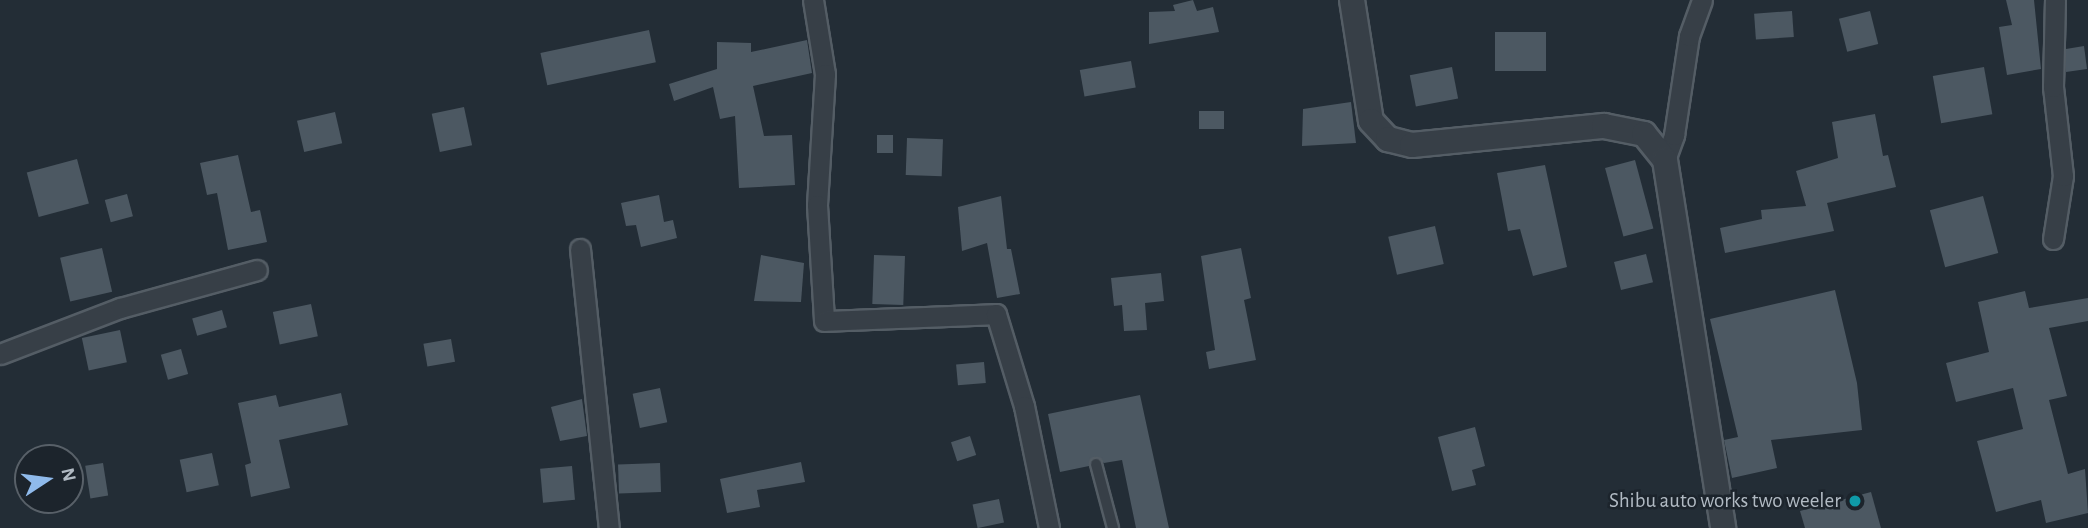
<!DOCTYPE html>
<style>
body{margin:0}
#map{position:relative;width:2088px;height:528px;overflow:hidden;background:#232d36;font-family:"Alegreya Sans",sans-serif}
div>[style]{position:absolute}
.building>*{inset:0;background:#4c5862;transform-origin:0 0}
.roads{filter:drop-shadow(2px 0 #545d65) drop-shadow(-2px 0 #545d65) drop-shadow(0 2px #545d65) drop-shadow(0 -2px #545d65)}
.service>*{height:10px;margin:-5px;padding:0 5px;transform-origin:5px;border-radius:5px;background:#373f47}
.minor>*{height:19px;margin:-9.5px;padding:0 9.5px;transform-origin:9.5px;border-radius:9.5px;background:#373f47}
.tertiary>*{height:24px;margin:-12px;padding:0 12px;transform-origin:12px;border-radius:12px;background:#373f47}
.dots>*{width:19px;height:19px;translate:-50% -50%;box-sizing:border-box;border:4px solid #1c242c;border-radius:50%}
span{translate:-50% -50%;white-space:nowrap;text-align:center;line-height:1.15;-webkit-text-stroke:5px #1c242c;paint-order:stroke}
.poi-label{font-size:21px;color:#b1bac3}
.right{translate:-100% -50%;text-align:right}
.north{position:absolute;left:14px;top:444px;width:70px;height:70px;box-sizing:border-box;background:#1c242c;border:2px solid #586068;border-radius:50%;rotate:77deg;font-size:19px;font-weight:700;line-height:28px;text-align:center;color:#b1bac3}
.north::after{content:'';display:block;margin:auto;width:24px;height:32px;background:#8fbaeb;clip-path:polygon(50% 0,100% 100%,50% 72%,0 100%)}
</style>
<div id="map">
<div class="building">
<div style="clip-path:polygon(1193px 0,1197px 11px,1213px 7px,1219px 32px,1149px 44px,1149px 12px,1175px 11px,1173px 5px)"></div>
<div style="clip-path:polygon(2006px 0,2034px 0,2041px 69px,2007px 75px,1999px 27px,2012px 25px)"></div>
<div style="left:1792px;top:11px;width:26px;height:38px;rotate:86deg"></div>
<div style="left:1870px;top:11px;width:34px;height:32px;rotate:76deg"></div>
<div style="left:649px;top:30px;width:33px;height:111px;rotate:78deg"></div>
<div style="left:1495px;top:32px;width:51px;height:39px"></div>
<div style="clip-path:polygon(807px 40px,812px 73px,753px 86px,764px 136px,792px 135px,795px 185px,739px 188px,735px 116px,720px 119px,713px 87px,674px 101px,669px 84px,717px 69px,717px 42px,751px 43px,751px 52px)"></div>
<div style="clip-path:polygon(2084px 46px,2087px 69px,2066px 72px,2066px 49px)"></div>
<div style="left:1131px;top:61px;width:27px;height:52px;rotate:80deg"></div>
<div style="left:1452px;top:67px;width:32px;height:43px;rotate:79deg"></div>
<div style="left:1984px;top:67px;width:48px;height:52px;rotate:80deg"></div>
<div style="clip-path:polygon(1351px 102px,1356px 143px,1302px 146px,1303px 109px)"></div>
<div style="left:464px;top:107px;width:39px;height:33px;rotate:78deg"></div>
<div style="left:1224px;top:111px;width:18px;height:25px;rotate:90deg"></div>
<div style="left:335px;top:112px;width:32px;height:39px;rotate:77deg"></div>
<div style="clip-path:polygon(1875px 114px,1883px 156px,1888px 155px,1896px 187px,1827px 203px,1834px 231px,1725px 253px,1720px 228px,1762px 219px,1761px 210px,1806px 206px,1796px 171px,1838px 158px,1832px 122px)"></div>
<div style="left:877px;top:135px;width:16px;height:18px"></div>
<div style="left:907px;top:138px;width:36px;height:37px;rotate:2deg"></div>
<div style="clip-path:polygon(238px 155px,251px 212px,260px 210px,267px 242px,228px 250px,217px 193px,207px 195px,200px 163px)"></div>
<div style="left:77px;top:159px;width:46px;height:52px;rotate:75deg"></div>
<div style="left:1635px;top:160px;width:71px;height:31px;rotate:75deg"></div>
<div style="clip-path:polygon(1545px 165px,1567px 267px,1533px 276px,1520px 229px,1508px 231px,1497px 173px)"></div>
<div style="left:127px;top:194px;width:23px;height:23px;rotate:75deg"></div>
<div style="clip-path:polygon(659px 195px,664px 222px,673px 220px,677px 238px,641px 247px,636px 225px,626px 226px,621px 203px)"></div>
<div style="clip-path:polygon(1001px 196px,1007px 249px,1011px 249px,1020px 294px,997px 298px,987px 243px,962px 251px,958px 207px)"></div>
<div style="left:1983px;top:196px;width:59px;height:55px;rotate:75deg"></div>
<div style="left:1435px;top:226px;width:39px;height:48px;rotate:77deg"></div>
<div style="left:102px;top:248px;width:45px;height:43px;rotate:77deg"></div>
<div style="clip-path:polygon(1241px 248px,1251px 298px,1244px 300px,1256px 360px,1209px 369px,1206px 352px,1215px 350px,1201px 256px)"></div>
<div style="left:1646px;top:254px;width:29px;height:33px;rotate:76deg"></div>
<div style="clip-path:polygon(761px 255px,804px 263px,801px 302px,754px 301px)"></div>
<div style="left:874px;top:255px;width:31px;height:49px;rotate:2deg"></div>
<div style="clip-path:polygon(1161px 273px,1164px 301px,1145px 303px,1147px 330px,1124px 331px,1122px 305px,1114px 306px,1111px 278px)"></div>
<div style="clip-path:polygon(1835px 290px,1857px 383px,1862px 430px,1771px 440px,1777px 468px,1732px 478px,1724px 440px,1738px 437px,1710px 319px)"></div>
<div style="clip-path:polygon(2025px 291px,2029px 308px,2088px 298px,2088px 321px,2049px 328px,2067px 396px,2049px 400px,2068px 474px,2085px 469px,2088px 513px,2046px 523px,2041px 500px,1996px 512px,1977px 441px,2023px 429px,2013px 388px,1956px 402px,1946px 363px,1989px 352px,1978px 302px)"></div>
<div style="left:311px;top:304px;width:33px;height:39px;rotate:78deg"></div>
<div style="left:222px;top:310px;width:18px;height:31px;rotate:74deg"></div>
<div style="left:120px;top:330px;width:33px;height:39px;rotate:78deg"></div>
<div style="left:451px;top:339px;width:23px;height:28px;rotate:80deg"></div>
<div style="left:181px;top:349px;width:26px;height:21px;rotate:74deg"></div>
<div style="left:984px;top:362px;width:21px;height:28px;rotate:85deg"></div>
<div style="left:660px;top:388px;width:35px;height:28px;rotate:78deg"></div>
<div style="clip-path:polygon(341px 393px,348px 425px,279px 440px,290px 488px,251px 497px,245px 465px,251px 463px,238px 403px,276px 395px,279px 407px)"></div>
<div style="clip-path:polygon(1140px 395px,1169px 528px,1136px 528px,1122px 460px,1104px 463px,1095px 457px,1089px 466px,1060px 472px,1048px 414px)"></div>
<div style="clip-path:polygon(582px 399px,587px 436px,560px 441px,551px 407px)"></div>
<div style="clip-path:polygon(1475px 427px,1485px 466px,1472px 470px,1476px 485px,1452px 491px,1438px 437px)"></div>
<div style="left:970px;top:436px;width:20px;height:20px;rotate:72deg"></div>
<div style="left:212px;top:453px;width:33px;height:33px;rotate:78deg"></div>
<div style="clip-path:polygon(801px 462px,805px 482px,757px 490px,760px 507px,727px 513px,720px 479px)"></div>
<div style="left:103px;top:463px;width:33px;height:18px;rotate:81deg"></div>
<div style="left:660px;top:463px;width:29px;height:42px;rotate:88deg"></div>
<div style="left:572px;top:466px;width:34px;height:32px;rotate:85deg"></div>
<div style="clip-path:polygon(1871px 492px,1881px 528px,1805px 528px,1800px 511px)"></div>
<div style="left:999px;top:499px;width:24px;height:27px;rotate:78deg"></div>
</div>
<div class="roads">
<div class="service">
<div style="left:1096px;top:464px;width:66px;rotate:75.1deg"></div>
</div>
<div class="minor">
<div style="left:813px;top:0;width:75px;rotate:80.8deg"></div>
<div style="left:825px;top:74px;width:131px;rotate:93.5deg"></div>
<div style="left:817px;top:205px;width:116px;rotate:86.5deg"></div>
<div style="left:824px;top:321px;width:172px;rotate:-2.3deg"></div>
<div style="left:996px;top:314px;width:96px;rotate:73.1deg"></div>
<div style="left:1024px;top:406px;width:125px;rotate:78.4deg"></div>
<div style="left:1665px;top:160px;width:27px;rotate:-70deg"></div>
<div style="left:1674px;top:135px;width:100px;rotate:-81.4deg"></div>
<div style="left:1689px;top:36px;width:38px;rotate:-70deg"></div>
<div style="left:2053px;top:239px;width:64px;rotate:-81deg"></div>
<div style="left:2063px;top:176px;width:90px;rotate:-96.4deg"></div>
<div style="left:2053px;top:87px;width:87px;rotate:-88.7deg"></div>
<div style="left:580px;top:249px;width:281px;rotate:84.1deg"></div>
<div style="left:0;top:354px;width:129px;rotate:-21deg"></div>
<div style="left:120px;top:308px;width:142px;rotate:-15.5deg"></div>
</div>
<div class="tertiary">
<div style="left:1352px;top:0;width:122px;rotate:81.1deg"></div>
<div style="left:1371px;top:121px;width:25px;rotate:47deg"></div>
<div style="left:1388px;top:139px;width:25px;rotate:14deg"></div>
<div style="left:1412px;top:145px;width:193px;rotate:-5.7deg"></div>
<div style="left:1604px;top:126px;width:41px;rotate:11.3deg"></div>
<div style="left:1644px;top:134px;width:33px;rotate:51deg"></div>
<div style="left:1665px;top:160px;width:373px;rotate:81deg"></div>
</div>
</div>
<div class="dots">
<div style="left:1855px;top:501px;background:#0f9aa8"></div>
</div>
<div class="poi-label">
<span class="right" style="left:1841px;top:501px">Shibu auto works two weeler</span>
</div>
<div class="north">N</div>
</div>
